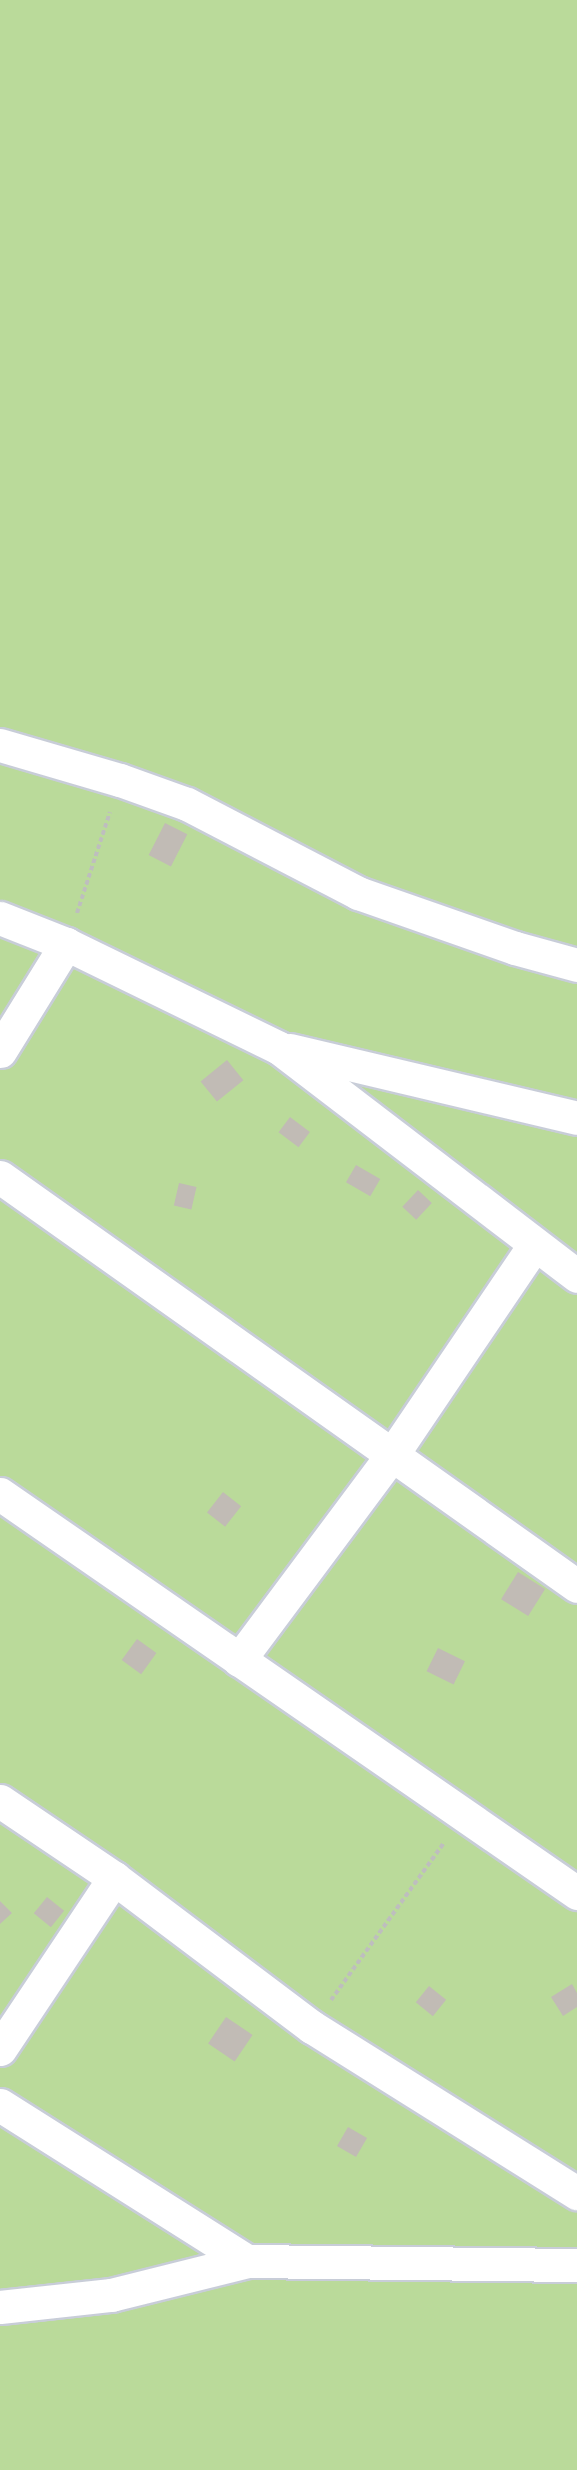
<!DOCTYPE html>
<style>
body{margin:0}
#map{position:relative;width:577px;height:2470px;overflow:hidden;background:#e8e0da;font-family:Jost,sans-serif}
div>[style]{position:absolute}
.green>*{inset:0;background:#bada9a;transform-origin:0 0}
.building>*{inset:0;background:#c1bbb5;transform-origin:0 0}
.path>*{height:4px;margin-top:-2px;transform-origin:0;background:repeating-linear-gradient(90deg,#bebebe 0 4.5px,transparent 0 7.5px)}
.roads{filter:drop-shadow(2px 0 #c8cdd8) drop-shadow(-2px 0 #c8cdd8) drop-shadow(0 2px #c8cdd8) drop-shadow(0 -2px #c8cdd8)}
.minor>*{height:33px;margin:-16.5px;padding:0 16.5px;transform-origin:16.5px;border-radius:16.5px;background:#fff}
span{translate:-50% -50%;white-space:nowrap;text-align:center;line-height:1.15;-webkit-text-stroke:5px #fff;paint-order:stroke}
</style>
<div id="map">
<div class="green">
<div style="left:0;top:0;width:577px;height:2470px"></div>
</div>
<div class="building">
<div style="left:165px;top:823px;width:25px;height:36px;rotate:27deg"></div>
<div style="left:227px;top:1060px;width:26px;height:34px;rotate:51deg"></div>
<div style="left:290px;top:1117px;width:25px;height:19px;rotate:37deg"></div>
<div style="left:356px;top:1165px;width:28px;height:20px;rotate:30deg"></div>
<div style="left:179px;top:1183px;width:18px;height:23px;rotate:13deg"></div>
<div style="left:418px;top:1190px;width:19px;height:23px;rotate:43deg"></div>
<div style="left:223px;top:1492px;width:23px;height:26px;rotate:38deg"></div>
<div style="left:518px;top:1572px;width:32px;height:32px;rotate:32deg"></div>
<div style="left:137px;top:1639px;width:24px;height:26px;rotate:36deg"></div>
<div style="left:438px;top:1648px;width:30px;height:26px;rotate:26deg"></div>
<div style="left:47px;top:1897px;width:22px;height:21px;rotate:39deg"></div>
<div style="clip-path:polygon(0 1901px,12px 1913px,0 1924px)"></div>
<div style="clip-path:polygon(572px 1984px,577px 1993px,577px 2007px,563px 2016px,551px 1997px)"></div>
<div style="left:429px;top:1986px;width:22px;height:21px;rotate:39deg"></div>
<div style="left:226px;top:2017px;width:32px;height:32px;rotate:34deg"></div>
<div style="left:348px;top:2127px;width:22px;height:22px;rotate:30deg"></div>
</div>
<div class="path">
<div style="left:77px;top:913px;width:106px;rotate:-71.9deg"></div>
<div style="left:331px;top:2000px;width:193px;rotate:-54.3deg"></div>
</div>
<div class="roads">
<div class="minor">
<div style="left:0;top:745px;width:125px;rotate:16.3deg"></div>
<div style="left:120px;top:780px;width:71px;rotate:19.7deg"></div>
<div style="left:187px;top:804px;width:193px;rotate:27.5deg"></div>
<div style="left:358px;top:893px;width:166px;rotate:19.3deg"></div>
<div style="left:515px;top:948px;width:64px;rotate:15.3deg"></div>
<div style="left:0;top:918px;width:71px;rotate:21.5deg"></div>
<div style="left:66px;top:944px;width:237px;rotate:26deg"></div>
<div style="left:279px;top:1048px;width:375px;rotate:37.4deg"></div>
<div style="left:290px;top:1050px;width:295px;rotate:13.3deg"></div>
<div style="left:0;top:1051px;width:126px;rotate:-58.3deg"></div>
<div style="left:0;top:1177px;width:707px;rotate:35.33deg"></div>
<div style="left:0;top:1494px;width:702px;rotate:34.66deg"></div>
<div style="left:239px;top:1660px;width:256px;rotate:-53.3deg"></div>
<div style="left:392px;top:1455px;width:254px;rotate:-55.9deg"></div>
<div style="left:0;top:1801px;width:138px;rotate:34deg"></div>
<div style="left:114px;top:1878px;width:248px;rotate:37deg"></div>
<div style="left:312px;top:2027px;width:313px;rotate:32.1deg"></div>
<div style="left:0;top:2049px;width:206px;rotate:-56.3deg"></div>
<div style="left:0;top:2105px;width:292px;rotate:32.3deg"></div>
<div style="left:0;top:2307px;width:112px;rotate:-6.2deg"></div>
<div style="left:111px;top:2295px;width:140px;rotate:-14deg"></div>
<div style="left:247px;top:2261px;width:330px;rotate:0.7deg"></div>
</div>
</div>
</div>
